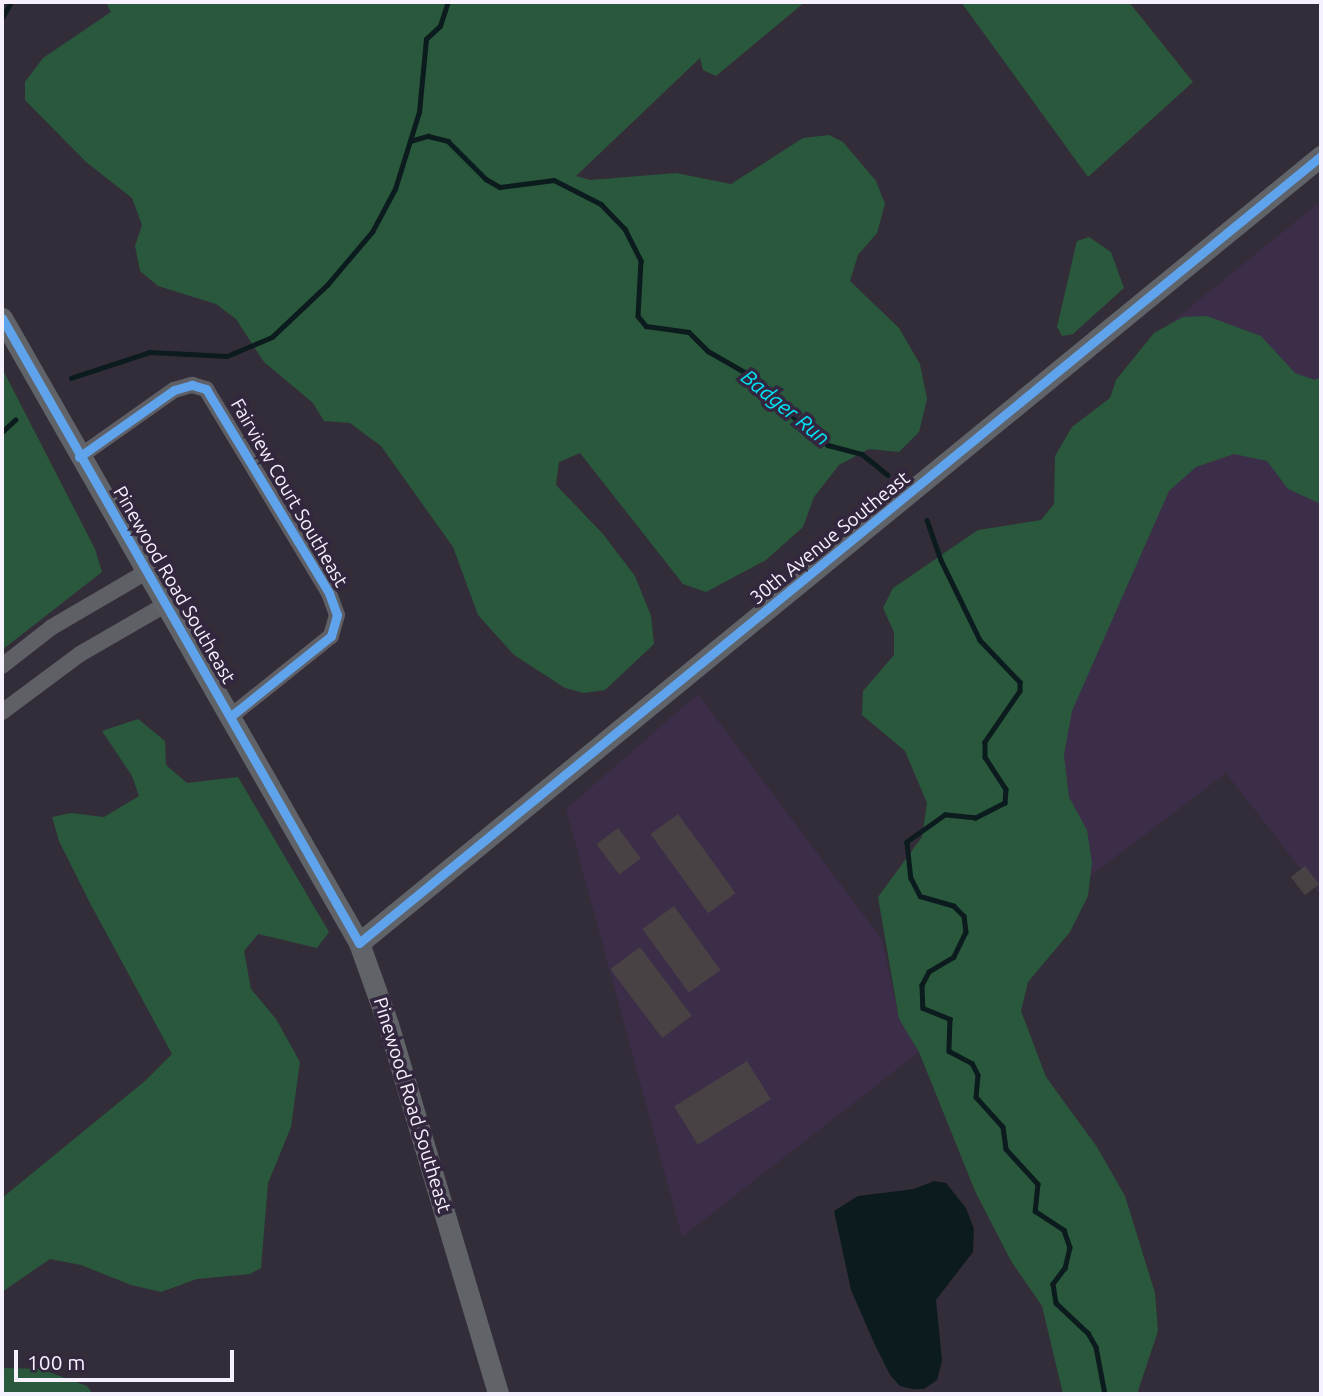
<!DOCTYPE html>
<style>
body{margin:0}
#map{position:relative;width:1323px;height:1396px;overflow:hidden;background:#332d39;font-family:Ubuntu,sans-serif}
div>[style]{position:absolute}
.built>*{inset:0;background:#3c2d49}
.green>*{inset:0;background:#29583c}
.water>*{inset:0;background:#0c1b1e}
.stream>*{height:4.5px;margin:-2.25px;padding:0 2.25px;transform-origin:2.25px;border-radius:2.25px;background:#0c1b1e}
.building>*{inset:0;background:#494244;transform-origin:0 0}
.street>*{height:16px;margin:-8px;padding:0 8px;transform-origin:8px;border-radius:8px;background:#5f6066}
.secondary>*{height:21px;margin:-10.5px;padding:0 10.5px;transform-origin:10.5px;border-radius:10.5px;background:#606368}
.cycleway>*{height:9px;margin:-4.5px;padding:0 4.5px;transform-origin:4.5px;border-radius:4.5px;background:#60a3ed}
span{translate:-50% -50%;white-space:nowrap;text-align:center;line-height:1.15;-webkit-text-stroke:7px #33273f;paint-order:stroke}
.street-label{font-size:19px;color:#f7f1fe}
.water-label{font-size:21px;color:#00e4f6;font-style:italic}
.frame{position:absolute;inset:0;border:4px solid #f7f1fe;pointer-events:none}
.scale{position:absolute;left:14px;top:1350px;width:220px;height:32px;box-sizing:border-box;border:4px solid #f7f1fe;border-top:0;padding-left:9px;font-size:21px;line-height:24px;white-space:nowrap;color:#f7f1fe;-webkit-text-stroke:5px #33273f;paint-order:stroke}
</style>
<div id="map">
<div class="built">
<div style="clip-path:polygon(1321px 201px,1321px 430px,1162px 330px)"></div>
<div style="clip-path:polygon(1224px 441px,1321px 457px,1321px 895px,1226px 773px,1073px 889px,1030px 714px,1145px 499px)"></div>
<div style="clip-path:polygon(698px 694px,882px 940px,899px 1019px,919px 1052px,682px 1237px,566px 809px)"></div>
</div>
<div class="green">
<div style="clip-path:polygon(106px 2px,805px 2px,716px 76px,703px 70px,700px 58px,576px 176px,590px 180px,676px 173px,731px 184px,803px 138px,829px 135px,843px 142px,876px 181px,885px 204px,877px 233px,858px 255px,850px 281px,899px 328px,920px 364px,927px 399px,919px 432px,899px 452px,869px 449px,839px 465px,814px 497px,803px 527px,766px 560px,706px 592px,683px 584px,580px 453px,559px 462px,556px 485px,603px 534px,635px 576px,651px 616px,654px 644px,605px 690px,584px 693px,565px 688px,514px 655px,478px 615px,453px 547px,381px 446px,350px 423px,324px 421px,313px 403px,264px 362px,236px 319px,216px 304px,158px 286px,140px 271px,135px 246px,142px 225px,132px 198px,86px 162px,25px 100px,25px 82px,43px 58px,111px 12px)"></div>
<div style="clip-path:polygon(961px 2px,1129px 2px,1193px 82px,1088px 177px)"></div>
<div style="clip-path:polygon(1089px 237px,1111px 252px,1124px 288px,1073px 334px,1062px 336px,1057px 327px,1075px 249px,1077px 241px)"></div>
<div style="clip-path:polygon(1207px 316px,1261px 336px,1295px 373px,1315px 380px,1321px 377px,1321px 504px,1288px 489px,1267px 461px,1234px 454px,1196px 467px,1169px 491px,1072px 711px,1064px 755px,1069px 797px,1087px 830px,1092px 863px,1088px 896px,1070px 932px,1028px 982px,1021px 1011px,1046px 1077px,1097px 1147px,1125px 1196px,1155px 1293px,1158px 1331px,1137px 1394px,1063px 1394px,1042px 1306px,1011px 1261px,975px 1191px,919px 1052px,899px 1019px,878px 897px,922px 837px,927px 803px,905px 751px,862px 715px,863px 691px,894px 655px,894px 632px,883px 608px,893px 588px,978px 530px,1041px 520px,1054px 504px,1055px 456px,1072px 427px,1110px 398px,1116px 380px,1154px 333px,1183px 317px)"></div>
<div style="clip-path:polygon(2px 368px,95px 549px,102px 572px,2px 650px)"></div>
<div style="clip-path:polygon(138px 719px,165px 741px,166px 765px,187px 783px,238px 777px,329px 932px,317px 948px,258px 934px,244px 951px,251px 989px,276px 1019px,300px 1062px,291px 1127px,268px 1183px,261px 1268px,250px 1274px,197px 1279px,161px 1292px,131px 1285px,81px 1265px,50px 1259px,2px 1292px,2px 1198px,145px 1081px,172px 1054px,91px 905px,59px 841px,52px 817px,71px 813px,104px 817px,139px 796px,132px 776px,102px 731px)"></div>
<div style="clip-path:polygon(2px 1368px,41px 1369px,87px 1386px,93px 1394px,2px 1394px)"></div>
</div>
<div class="water">
<div style="clip-path:polygon(934px 1181px,946px 1183px,966px 1208px,974px 1229px,973px 1252px,936px 1300px,942px 1361px,937px 1380px,924px 1389px,913px 1389px,900px 1386px,890px 1375px,875px 1345px,851px 1290px,834px 1211px,858px 1196px,914px 1189px)"></div>
</div>
<div class="stream">
<div style="left:2px;top:18px;width:18px;rotate:-61deg"></div>
<div style="left:410px;top:141px;width:19px;rotate:-16deg"></div>
<div style="left:428px;top:136px;width:21px;rotate:14deg"></div>
<div style="left:448px;top:141px;width:54px;rotate:45deg"></div>
<div style="left:486px;top:179px;width:16px;rotate:30deg"></div>
<div style="left:500px;top:187px;width:54px;rotate:-7.4deg"></div>
<div style="left:554px;top:180px;width:53px;rotate:27.1deg"></div>
<div style="left:601px;top:204px;width:35px;rotate:46deg"></div>
<div style="left:625px;top:229px;width:36px;rotate:63deg"></div>
<div style="left:641px;top:261px;width:55px;rotate:93.1deg"></div>
<div style="left:638px;top:316px;width:13px;rotate:51deg"></div>
<div style="left:646px;top:326px;width:43px;rotate:7.9deg"></div>
<div style="left:689px;top:332px;width:27px;rotate:45deg"></div>
<div style="left:708px;top:351px;width:62px;rotate:29.9deg"></div>
<div style="left:762px;top:382px;width:21px;rotate:59deg"></div>
<div style="left:773px;top:400px;width:71px;rotate:39.3deg"></div>
<div style="left:828px;top:445px;width:35px;rotate:15deg"></div>
<div style="left:862px;top:454px;width:33px;rotate:39deg"></div>
<div style="left:71px;top:378px;width:83px;rotate:-18.2deg"></div>
<div style="left:150px;top:352px;width:77px;rotate:3deg"></div>
<div style="left:227px;top:356px;width:49px;rotate:-22.9deg"></div>
<div style="left:272px;top:337px;width:76px;rotate:-43.4deg"></div>
<div style="left:327px;top:285px;width:70px;rotate:-49.7deg"></div>
<div style="left:372px;top:232px;width:49px;rotate:-61.9deg"></div>
<div style="left:395px;top:189px;width:81px;rotate:-72.7deg"></div>
<div style="left:419px;top:112px;width:73px;rotate:-84.5deg"></div>
<div style="left:426px;top:39px;width:19px;rotate:-43deg"></div>
<div style="left:440px;top:26px;width:25px;rotate:-72deg"></div>
<div style="left:2px;top:432px;width:18px;rotate:-43deg"></div>
<div style="left:927px;top:520px;width:42px;rotate:70.7deg"></div>
<div style="left:941px;top:560px;width:89px;rotate:64deg"></div>
<div style="left:980px;top:640px;width:58px;rotate:46.4deg"></div>
<div style="left:1020px;top:682px;width:9px;rotate:90deg"></div>
<div style="left:1020px;top:691px;width:62px;rotate:124.5deg"></div>
<div style="left:985px;top:742px;width:15px;rotate:90deg"></div>
<div style="left:985px;top:757px;width:38px;rotate:57deg"></div>
<div style="left:1006px;top:789px;width:14px;rotate:94deg"></div>
<div style="left:1005px;top:803px;width:33px;rotate:153deg"></div>
<div style="left:976px;top:818px;width:31px;rotate:-174deg"></div>
<div style="left:945px;top:815px;width:47px;rotate:144.6deg"></div>
<div style="left:907px;top:842px;width:36px;rotate:84deg"></div>
<div style="left:911px;top:878px;width:20px;rotate:63deg"></div>
<div style="left:920px;top:896px;width:35px;rotate:16deg"></div>
<div style="left:954px;top:906px;width:14px;rotate:45deg"></div>
<div style="left:964px;top:916px;width:16px;rotate:83deg"></div>
<div style="left:966px;top:932px;width:28px;rotate:116deg"></div>
<div style="left:954px;top:957px;width:29px;rotate:149deg"></div>
<div style="left:929px;top:972px;width:15px;rotate:118deg"></div>
<div style="left:922px;top:985px;width:23px;rotate:88deg"></div>
<div style="left:923px;top:1008px;width:29px;rotate:22deg"></div>
<div style="left:950px;top:1019px;width:32px;rotate:92deg"></div>
<div style="left:949px;top:1051px;width:26px;rotate:28deg"></div>
<div style="left:972px;top:1063px;width:13px;rotate:63deg"></div>
<div style="left:978px;top:1075px;width:22px;rotate:95deg"></div>
<div style="left:976px;top:1097px;width:40px;rotate:48deg"></div>
<div style="left:1003px;top:1127px;width:22px;rotate:82deg"></div>
<div style="left:1006px;top:1149px;width:47px;rotate:47.6deg"></div>
<div style="left:1038px;top:1184px;width:27px;rotate:96deg"></div>
<div style="left:1035px;top:1211px;width:35px;rotate:33deg"></div>
<div style="left:1064px;top:1230px;width:18px;rotate:71deg"></div>
<div style="left:1070px;top:1247px;width:22px;rotate:103deg"></div>
<div style="left:1065px;top:1268px;width:20px;rotate:127deg"></div>
<div style="left:1053px;top:1284px;width:19px;rotate:81deg"></div>
<div style="left:1056px;top:1303px;width:44px;rotate:43.2deg"></div>
<div style="left:1088px;top:1333px;width:16px;rotate:60deg"></div>
<div style="left:1096px;top:1347px;width:48px;rotate:79.2deg"></div>
</div>
<div class="building">
<div style="left:678px;top:814px;width:98px;height:34px;rotate:54deg"></div>
<div style="left:618px;top:828px;width:38px;height:27px;rotate:53deg"></div>
<div style="left:1305px;top:866px;width:23px;height:18px;rotate:52deg"></div>
<div style="left:674px;top:906px;width:79px;height:39px;rotate:54deg"></div>
<div style="left:640px;top:947px;width:86px;height:37px;rotate:53deg"></div>
<div style="left:747px;top:1061px;width:45px;height:86px;rotate:58deg"></div>
</div>
<div class="street">
<div style="left:79px;top:457px;width:116px;rotate:-35.2deg"></div>
<div style="left:174px;top:390px;width:19px;rotate:-16deg"></div>
<div style="left:192px;top:385px;width:15px;rotate:16deg"></div>
<div style="left:206px;top:389px;width:238px;rotate:58.9deg"></div>
<div style="left:329px;top:593px;width:23px;rotate:70deg"></div>
<div style="left:337px;top:615px;width:22px;rotate:106deg"></div>
<div style="left:331px;top:636px;width:128px;rotate:141.3deg"></div>
<div style="left:2px;top:666px;width:63px;rotate:-38deg"></div>
<div style="left:52px;top:627px;width:109px;rotate:-30.3deg"></div>
<div style="left:2px;top:712px;width:97px;rotate:-36.6deg"></div>
<div style="left:80px;top:654px;width:98px;rotate:-30deg"></div>
</div>
<div class="secondary">
<div style="left:2px;top:318px;width:720px;rotate:60.26deg"></div>
<div style="left:359px;top:943px;width:86px;rotate:70.3deg"></div>
<div style="left:388px;top:1024px;width:386px;rotate:73.4deg"></div>
<div style="left:359px;top:943px;width:1243px;rotate:-39.29deg"></div>
</div>
<div class="cycleway">
<div style="left:2px;top:318px;width:720px;rotate:60.26deg"></div>
<div style="left:359px;top:943px;width:1243px;rotate:-39.29deg"></div>
<div style="left:79px;top:457px;width:116px;rotate:-35.2deg"></div>
<div style="left:174px;top:390px;width:19px;rotate:-16deg"></div>
<div style="left:192px;top:385px;width:15px;rotate:16deg"></div>
<div style="left:206px;top:389px;width:238px;rotate:58.9deg"></div>
<div style="left:329px;top:593px;width:23px;rotate:70deg"></div>
<div style="left:337px;top:615px;width:22px;rotate:106deg"></div>
<div style="left:331px;top:636px;width:128px;rotate:141.3deg"></div>
</div>
<div class="street-label">
<span style="left:289px;top:493px;rotate:60deg">Fairview Court Southeast</span>
<span style="left:830px;top:538px;rotate:-39deg">30th Avenue Southeast</span>
<span style="left:174px;top:585px;rotate:60deg">Pinewood Road Southeast</span>
<span style="left:412px;top:1105px;rotate:73deg">Pinewood Road Southeast</span>
</div>
<div class="water-label">
<span style="left:786px;top:407px;rotate:39deg">Badger Run</span>
</div>
<div class="frame"></div>
<div class="scale">100 m</div>
</div>
